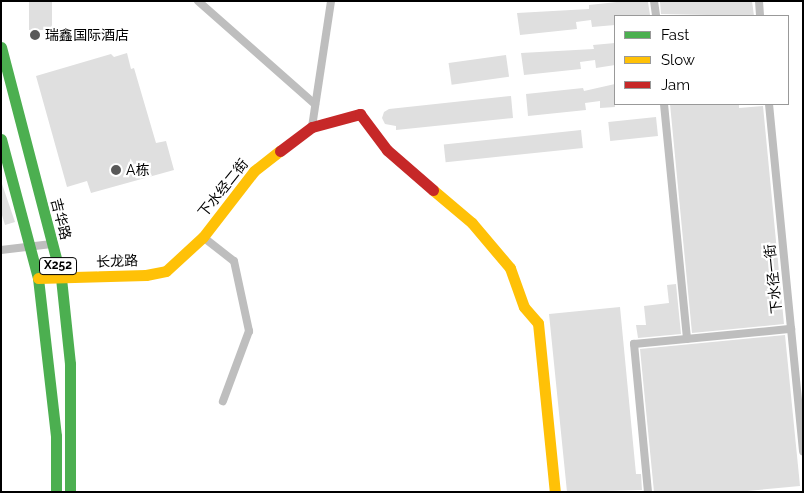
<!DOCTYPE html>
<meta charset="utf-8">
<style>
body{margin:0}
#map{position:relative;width:804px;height:493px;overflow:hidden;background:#fff;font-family:Raleway,"Noto Sans SC",sans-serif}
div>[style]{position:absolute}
.building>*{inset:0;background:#dfdfdf;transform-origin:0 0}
.street>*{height:8px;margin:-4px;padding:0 4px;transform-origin:4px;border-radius:4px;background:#bebebe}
.fast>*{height:11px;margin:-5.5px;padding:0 5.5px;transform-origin:5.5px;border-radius:5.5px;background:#4caf50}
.slow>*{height:11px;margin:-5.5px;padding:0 5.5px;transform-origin:5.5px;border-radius:5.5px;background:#ffc107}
.jam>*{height:11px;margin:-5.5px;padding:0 5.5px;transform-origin:5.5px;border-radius:5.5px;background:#c62828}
.dots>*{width:14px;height:14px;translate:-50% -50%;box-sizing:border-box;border:2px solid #fff;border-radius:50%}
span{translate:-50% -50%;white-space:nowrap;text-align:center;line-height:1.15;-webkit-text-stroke:4.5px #fff;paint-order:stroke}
.shield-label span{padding:1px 4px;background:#fff;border:1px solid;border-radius:4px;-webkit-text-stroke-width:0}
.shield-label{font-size:12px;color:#000;font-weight:700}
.poi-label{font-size:14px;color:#000}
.left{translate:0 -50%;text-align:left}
.street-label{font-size:14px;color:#000}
.frame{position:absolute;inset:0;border:2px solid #000;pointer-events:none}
.legend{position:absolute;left:614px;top:15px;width:175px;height:90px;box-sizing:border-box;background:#fff;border:1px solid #999;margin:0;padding:6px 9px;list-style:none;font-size:15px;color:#000}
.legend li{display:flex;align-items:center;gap:10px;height:25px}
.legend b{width:25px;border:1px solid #999}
</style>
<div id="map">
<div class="building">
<div style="left:29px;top:1px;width:23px;height:29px"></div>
<div style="clip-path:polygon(626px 1px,648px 2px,650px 15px,615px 16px,615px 25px,592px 27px,591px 20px,576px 22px,577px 29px,520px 35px,517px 13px,589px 9px,589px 5px)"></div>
<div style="clip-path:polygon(752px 1px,754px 16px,661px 14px,660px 2px)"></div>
<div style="clip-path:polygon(615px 43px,615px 65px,596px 68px,595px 60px,580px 62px,581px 69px,524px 75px,521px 53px,594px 49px,593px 45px)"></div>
<div style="clip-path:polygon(127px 53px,131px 69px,134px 68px,156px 143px,166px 141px,174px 170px,91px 193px,87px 181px,67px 187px,36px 76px,111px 54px,114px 57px)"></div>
<div style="left:506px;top:55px;width:22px;height:58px;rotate:82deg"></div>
<div style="clip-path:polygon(615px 84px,615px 107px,600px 108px,600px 101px,585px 103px,586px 110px,528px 116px,526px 94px,583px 88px,584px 91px)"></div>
<div style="clip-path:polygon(511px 96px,513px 118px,396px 130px,396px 126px,385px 124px,382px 118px,384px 112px,389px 109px)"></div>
<div style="clip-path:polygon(670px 104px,739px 104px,739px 108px,763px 106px,784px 324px,692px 333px)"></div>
<div style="left:656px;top:117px;width:19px;height:48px;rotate:84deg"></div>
<div style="left:581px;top:130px;width:18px;height:138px;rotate:84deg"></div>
<div style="clip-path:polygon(1px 181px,15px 222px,5px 225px,1px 212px)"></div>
<div style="clip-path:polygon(676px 284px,681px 334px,638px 338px,636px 325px,646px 325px,644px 306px,669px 303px,667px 285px)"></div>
<div style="clip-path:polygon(620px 307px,636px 474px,641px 474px,642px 490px,567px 492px,549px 314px)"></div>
<div style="clip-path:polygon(785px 335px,800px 486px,736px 492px,654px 492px,640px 349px)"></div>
</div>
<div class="street">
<div style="left:198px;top:1px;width:156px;rotate:41.4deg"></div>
<div style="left:654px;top:1px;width:15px;rotate:82deg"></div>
<div style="left:759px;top:1px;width:15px;rotate:86deg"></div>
<div style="left:664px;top:104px;width:236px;rotate:84.4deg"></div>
<div style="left:769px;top:104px;width:349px;rotate:84.4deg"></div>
<div style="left:312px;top:127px;width:127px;rotate:-81.4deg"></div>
<div style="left:203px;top:237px;width:39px;rotate:38deg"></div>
<div style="left:234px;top:261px;width:72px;rotate:77.9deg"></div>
<div style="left:249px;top:331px;width:75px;rotate:110.4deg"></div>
<div style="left:1px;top:250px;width:51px;rotate:-6.7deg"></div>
<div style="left:648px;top:492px;width:149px;rotate:-95.4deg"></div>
<div style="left:634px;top:344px;width:158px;rotate:-5.5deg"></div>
</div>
<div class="fast">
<div style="left:1px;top:47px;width:239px;rotate:75.4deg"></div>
<div style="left:61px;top:278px;width:86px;rotate:84deg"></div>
<div style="left:70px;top:364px;width:128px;rotate:90deg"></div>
<div style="left:1px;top:139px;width:144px;rotate:75.1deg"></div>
<div style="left:38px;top:278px;width:159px;rotate:83.5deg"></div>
<div style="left:56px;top:436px;width:56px;rotate:90deg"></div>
</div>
<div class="slow">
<div style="left:433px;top:190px;width:51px;rotate:40.2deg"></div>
<div style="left:472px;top:223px;width:59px;rotate:49.8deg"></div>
<div style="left:510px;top:268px;width:41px;rotate:70.3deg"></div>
<div style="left:524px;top:307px;width:21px;rotate:49deg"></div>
<div style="left:538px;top:323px;width:170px;rotate:84.3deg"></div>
<div style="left:38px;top:278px;width:108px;rotate:-1.6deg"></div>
<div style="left:146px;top:275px;width:20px;rotate:-11deg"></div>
<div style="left:166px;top:271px;width:50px;rotate:-42.6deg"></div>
<div style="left:203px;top:237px;width:83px;rotate:-52.3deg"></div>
<div style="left:254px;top:171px;width:33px;rotate:-38deg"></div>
</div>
<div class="jam">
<div style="left:280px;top:151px;width:40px;rotate:-37deg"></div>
<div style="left:312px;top:127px;width:50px;rotate:-15.2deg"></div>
<div style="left:360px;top:114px;width:45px;rotate:53.1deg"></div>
<div style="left:387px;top:150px;width:61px;rotate:41deg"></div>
</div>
<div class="dots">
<div style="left:35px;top:35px;background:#595959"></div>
<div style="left:116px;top:170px;background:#595959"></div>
</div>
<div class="shield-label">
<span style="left:58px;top:266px">X252</span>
</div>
<div class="poi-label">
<span class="left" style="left:45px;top:35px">瑞鑫国际酒店</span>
<span class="left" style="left:126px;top:170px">A栋</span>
</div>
<div class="street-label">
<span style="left:223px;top:188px;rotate:-51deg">下水经二街</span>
<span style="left:61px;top:219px;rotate:76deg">吉华路</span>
<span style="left:117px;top:261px;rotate:-2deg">长龙路</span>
<span style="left:773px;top:279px;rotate:-96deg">下水径一街</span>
</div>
<div class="frame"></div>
<ul class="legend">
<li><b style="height:6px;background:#4caf50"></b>Fast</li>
<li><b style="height:6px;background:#ffc107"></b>Slow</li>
<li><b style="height:6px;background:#c62828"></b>Jam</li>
</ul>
</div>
